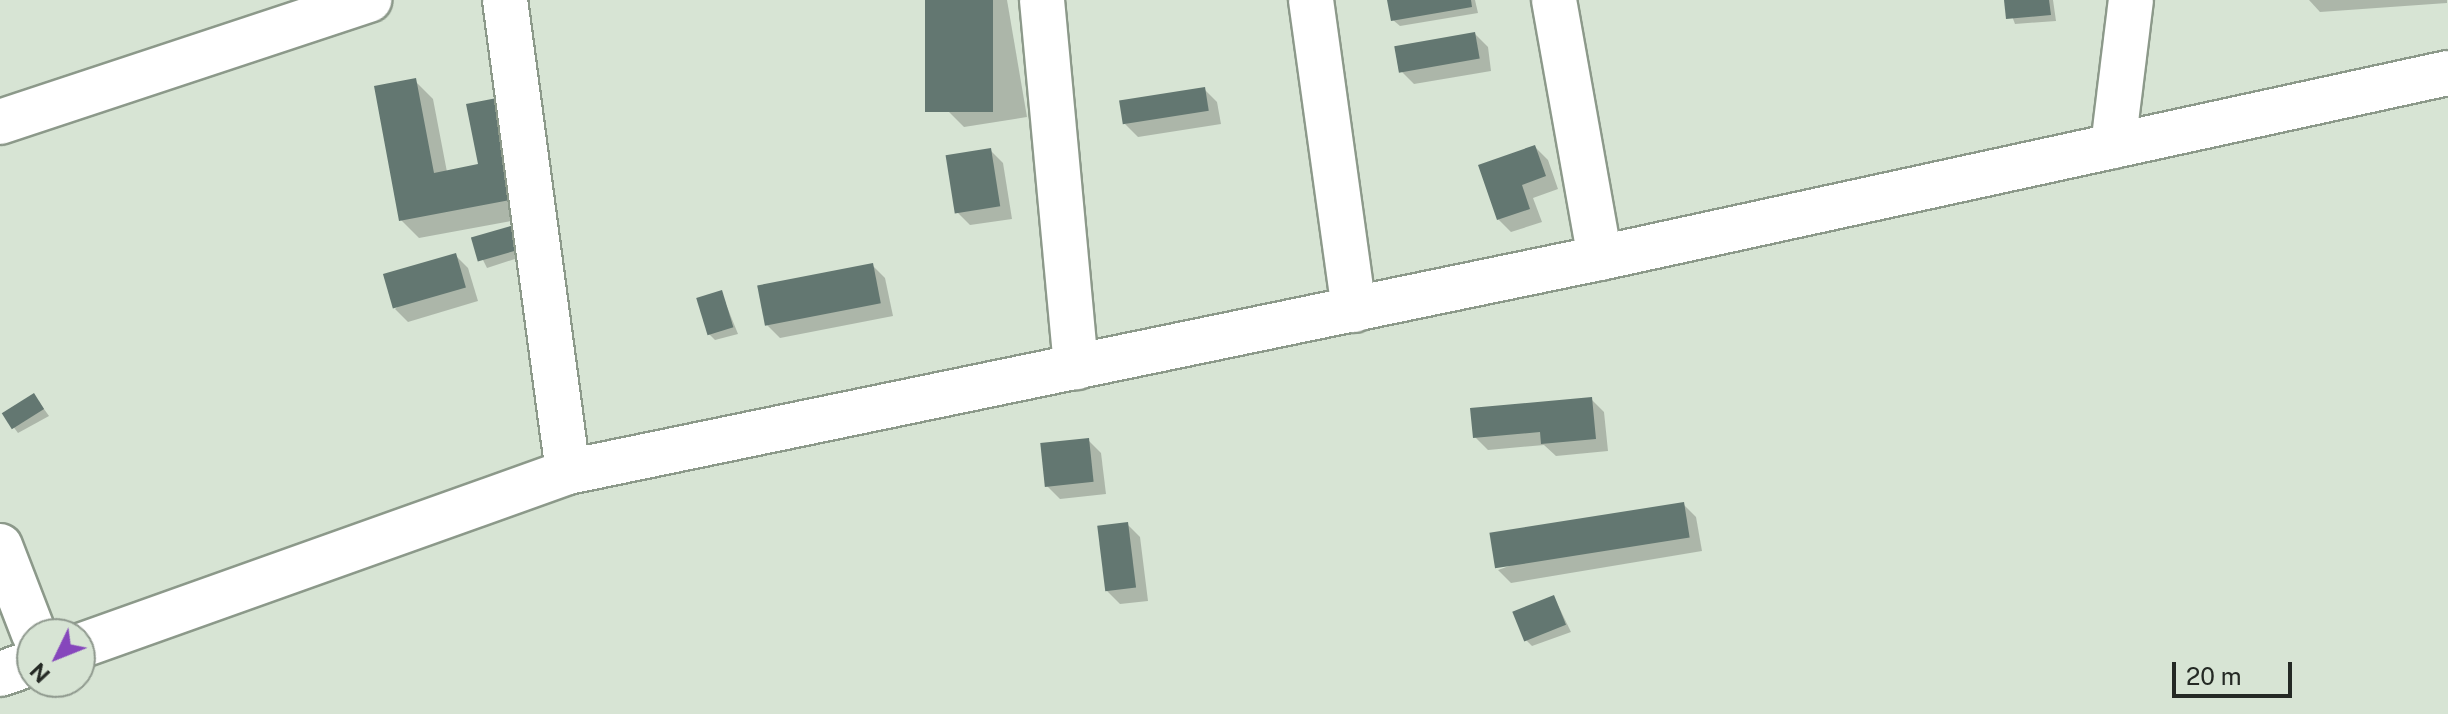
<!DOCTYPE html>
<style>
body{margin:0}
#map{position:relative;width:2448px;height:714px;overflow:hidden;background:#d7e4d4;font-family:"Public Sans",sans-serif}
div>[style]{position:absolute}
.shadow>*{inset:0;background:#0003}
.building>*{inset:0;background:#637771;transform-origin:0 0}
.roads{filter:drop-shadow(2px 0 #8c998a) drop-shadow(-2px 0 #8c998a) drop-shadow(0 2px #8c998a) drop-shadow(0 -2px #8c998a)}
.street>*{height:44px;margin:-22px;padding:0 22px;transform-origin:22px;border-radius:22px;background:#fff}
.secondary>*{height:44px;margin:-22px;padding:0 22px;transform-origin:22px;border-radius:22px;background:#fff}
span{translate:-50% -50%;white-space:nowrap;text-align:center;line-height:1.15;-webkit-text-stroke:6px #d7e4d4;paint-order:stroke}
.north{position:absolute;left:16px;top:618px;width:80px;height:80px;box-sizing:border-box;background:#d7e4d4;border:2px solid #8f998e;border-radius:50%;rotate:227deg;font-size:22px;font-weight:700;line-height:32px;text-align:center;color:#242924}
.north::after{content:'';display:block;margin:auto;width:28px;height:36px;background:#8647bc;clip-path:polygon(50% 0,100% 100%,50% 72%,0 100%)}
.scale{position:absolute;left:2172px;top:662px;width:120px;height:36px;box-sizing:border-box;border:4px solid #242924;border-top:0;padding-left:10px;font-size:24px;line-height:28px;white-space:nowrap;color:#242924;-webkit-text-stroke:6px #d7e4d4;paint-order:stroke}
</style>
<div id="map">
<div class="shadow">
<div style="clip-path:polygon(927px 0,1007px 0,1027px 117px,964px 127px,946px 109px)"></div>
<div style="clip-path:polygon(1397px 0,1475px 0,1478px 13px,1400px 26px,1393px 20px)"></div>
<div style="clip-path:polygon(2006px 0,2053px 0,2056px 21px,2015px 24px)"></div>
<div style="clip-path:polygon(2309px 0,2447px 0,2447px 3px,2320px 12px)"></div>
<div style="clip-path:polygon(1475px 34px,1488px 47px,1491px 71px,1414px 84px,1401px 71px)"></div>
<div style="clip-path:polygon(415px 81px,433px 99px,447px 172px,480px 166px,538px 216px,419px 238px,401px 220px)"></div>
<div style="clip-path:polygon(1204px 89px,1217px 102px,1221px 124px,1138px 137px,1125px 124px)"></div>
<div style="clip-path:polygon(1535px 147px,1548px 160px,1558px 189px,1533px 198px,1542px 222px,1511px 232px,1498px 219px)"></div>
<div style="clip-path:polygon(990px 150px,1003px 163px,1012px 219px,970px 225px,957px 212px)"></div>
<div style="clip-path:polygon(473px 240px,530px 254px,487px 268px)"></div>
<div style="clip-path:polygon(455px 255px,468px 268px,478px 301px,408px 322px,395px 309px)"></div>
<div style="clip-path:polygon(872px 265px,885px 278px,893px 316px,780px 338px,767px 325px)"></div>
<div style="clip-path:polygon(721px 292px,738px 334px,715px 340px,709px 334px)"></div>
<div style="clip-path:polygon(34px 395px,49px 416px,18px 433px,3px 413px)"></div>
<div style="clip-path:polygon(1591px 399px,1604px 412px,1608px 451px,1556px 456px,1544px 445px,1488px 450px,1475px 437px)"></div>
<div style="clip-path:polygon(1088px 440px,1101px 453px,1106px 494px,1060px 499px,1047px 486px)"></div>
<div style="clip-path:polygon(1683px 504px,1696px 517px,1702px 551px,1511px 583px,1498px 570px)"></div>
<div style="clip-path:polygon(1127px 524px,1140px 537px,1148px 601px,1120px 604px,1107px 591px)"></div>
<div style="clip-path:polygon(1554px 597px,1571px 632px,1532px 646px,1526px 640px)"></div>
</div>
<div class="building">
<div style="left:925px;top:0;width:68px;height:112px"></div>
<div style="clip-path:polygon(1387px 0,1471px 0,1472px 7px,1391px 21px)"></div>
<div style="clip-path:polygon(2004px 0,2049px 0,2051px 15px,2006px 19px)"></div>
<div style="left:1475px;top:32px;width:27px;height:82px;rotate:80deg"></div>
<div style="clip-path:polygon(416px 78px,434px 173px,478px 164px,466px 104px,502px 97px,521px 198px,399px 221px,374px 86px)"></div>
<div style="left:1205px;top:87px;width:24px;height:87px;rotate:81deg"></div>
<div style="clip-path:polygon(1535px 145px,1546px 176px,1522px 185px,1530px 209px,1497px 220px,1478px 165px)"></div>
<div style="left:991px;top:148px;width:59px;height:46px;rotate:81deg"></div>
<div style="left:518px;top:224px;width:25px;height:49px;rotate:74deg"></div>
<div style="left:456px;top:253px;width:36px;height:76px;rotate:74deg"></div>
<div style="left:873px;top:263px;width:41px;height:118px;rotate:79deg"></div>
<div style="left:722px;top:290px;width:39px;height:27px;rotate:73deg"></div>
<div style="left:34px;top:393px;width:19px;height:38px;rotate:58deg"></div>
<div style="clip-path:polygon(1592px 397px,1596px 439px,1541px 444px,1540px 432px,1473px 438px,1470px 408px)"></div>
<div style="left:1089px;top:438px;width:44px;height:49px;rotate:84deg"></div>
<div style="left:1684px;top:502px;width:36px;height:197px;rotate:81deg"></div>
<div style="left:1128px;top:522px;width:66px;height:31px;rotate:83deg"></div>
<div style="left:1554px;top:595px;width:32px;height:45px;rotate:68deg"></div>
</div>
<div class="roads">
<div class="street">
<div style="left:505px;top:0;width:476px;rotate:82.4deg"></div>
<div style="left:1042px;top:0;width:369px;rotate:84.7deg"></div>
<div style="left:1311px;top:0;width:313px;rotate:82.1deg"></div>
<div style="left:1554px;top:0;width:262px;rotate:79.9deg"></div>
<div style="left:0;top:122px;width:389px;rotate:-18.3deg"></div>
<div style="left:2113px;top:146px;width:147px;rotate:-83deg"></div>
<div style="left:0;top:546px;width:94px;rotate:68.9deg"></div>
</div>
<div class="secondary">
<div style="left:80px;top:646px;width:518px;rotate:-19.62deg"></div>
<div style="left:568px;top:472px;width:1054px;rotate:-11.72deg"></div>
<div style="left:1600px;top:258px;width:868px;rotate:-12.31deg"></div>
<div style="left:0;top:674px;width:34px;rotate:-19deg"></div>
</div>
</div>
<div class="north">N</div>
<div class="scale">20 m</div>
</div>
